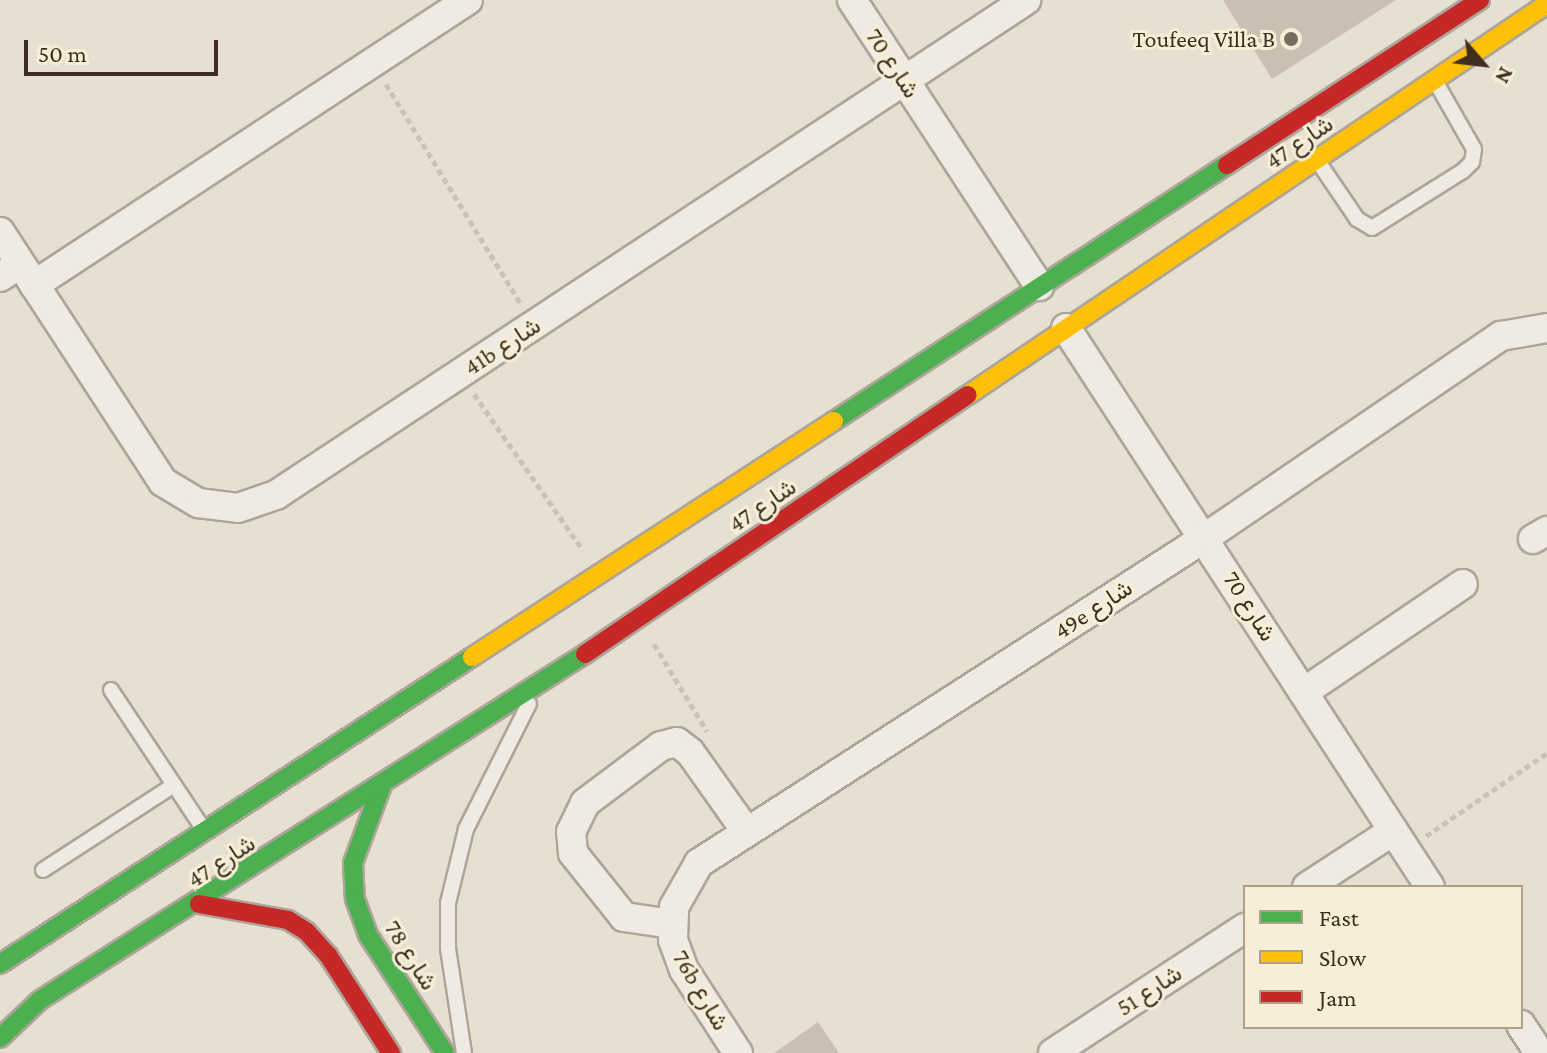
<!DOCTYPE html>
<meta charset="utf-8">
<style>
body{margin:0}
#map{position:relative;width:1547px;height:1053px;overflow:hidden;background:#e7e0d1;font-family:"Crimson Pro",Vazirmatn,serif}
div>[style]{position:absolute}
.building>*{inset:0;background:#cbbfb2}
.path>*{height:5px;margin-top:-2.5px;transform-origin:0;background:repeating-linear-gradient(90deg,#c8c2b9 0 6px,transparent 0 10px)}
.roads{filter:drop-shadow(2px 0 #ada599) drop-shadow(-2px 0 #ada599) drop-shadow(0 2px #ada599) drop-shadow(0 -2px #ada599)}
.lane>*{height:14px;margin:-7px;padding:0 7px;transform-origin:7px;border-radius:7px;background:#efebe3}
.street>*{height:28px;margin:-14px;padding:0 14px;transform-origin:14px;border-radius:14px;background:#efebe3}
.fast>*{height:18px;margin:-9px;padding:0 9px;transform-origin:9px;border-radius:9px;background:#4caf50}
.slow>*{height:18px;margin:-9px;padding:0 9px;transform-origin:9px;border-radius:9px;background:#ffc107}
.jam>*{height:18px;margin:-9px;padding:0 9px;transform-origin:9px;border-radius:9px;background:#c62828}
.dots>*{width:22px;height:22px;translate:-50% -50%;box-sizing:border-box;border:4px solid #f7eed8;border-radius:50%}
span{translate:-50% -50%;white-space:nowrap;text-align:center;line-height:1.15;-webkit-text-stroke:6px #f7eed8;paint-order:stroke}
.poi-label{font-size:24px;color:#3d2e20}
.right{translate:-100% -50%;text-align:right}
.street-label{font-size:24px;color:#3d2e20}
.legend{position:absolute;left:1243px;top:885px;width:280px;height:144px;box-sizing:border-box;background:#f7eed8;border:2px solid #ada18e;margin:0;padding:10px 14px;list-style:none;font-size:24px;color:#3d2e20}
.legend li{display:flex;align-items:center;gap:16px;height:40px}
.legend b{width:40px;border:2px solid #ada18e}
.north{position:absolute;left:1443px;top:24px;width:80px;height:80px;-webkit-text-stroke:6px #f7eed8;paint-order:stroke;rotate:118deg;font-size:22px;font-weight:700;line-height:32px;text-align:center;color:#3d2e20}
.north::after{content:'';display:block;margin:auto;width:28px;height:36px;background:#3d2e20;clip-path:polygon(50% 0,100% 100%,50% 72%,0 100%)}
.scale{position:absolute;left:24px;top:40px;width:194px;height:36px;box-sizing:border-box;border:4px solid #3d2e20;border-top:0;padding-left:10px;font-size:24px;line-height:28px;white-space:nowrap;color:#3d2e20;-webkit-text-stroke:6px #f7eed8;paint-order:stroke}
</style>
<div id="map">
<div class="building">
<div style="clip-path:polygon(1223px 0,1396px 0,1272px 79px)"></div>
<div style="clip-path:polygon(818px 1022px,839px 1053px,774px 1053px)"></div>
</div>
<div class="path">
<div style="left:386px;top:84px;width:258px;rotate:58.5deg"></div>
<div style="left:474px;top:394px;width:190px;rotate:55.1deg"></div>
<div style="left:654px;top:644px;width:102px;rotate:58.7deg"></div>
<div style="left:1426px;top:836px;width:147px;rotate:-34.4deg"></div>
</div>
<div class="roads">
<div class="lane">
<div style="left:1319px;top:163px;width:68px;rotate:55.8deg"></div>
<div style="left:1357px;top:219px;width:17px;rotate:31deg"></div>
<div style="left:1372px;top:228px;width:107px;rotate:-32.1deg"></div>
<div style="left:1463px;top:171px;width:13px;rotate:-45deg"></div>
<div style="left:1472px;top:162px;width:13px;rotate:-81deg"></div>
<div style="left:1474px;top:149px;width:78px;rotate:-119.8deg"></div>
<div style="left:111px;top:690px;width:168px;rotate:56.4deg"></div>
<div style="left:43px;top:870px;width:156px;rotate:-33deg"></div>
<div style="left:464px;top:1053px;width:106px;rotate:-98.7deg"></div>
<div style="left:448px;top:948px;width:45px;rotate:-90deg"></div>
<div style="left:448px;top:903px;width:76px;rotate:-76.3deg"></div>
<div style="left:466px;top:829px;width:140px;rotate:-63.3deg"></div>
</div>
<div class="street">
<div style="left:852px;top:0;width:342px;rotate:56.8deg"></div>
<div style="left:0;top:232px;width:298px;rotate:56.9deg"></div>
<div style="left:163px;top:482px;width:41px;rotate:31deg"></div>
<div style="left:198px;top:503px;width:40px;rotate:7.1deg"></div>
<div style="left:238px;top:508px;width:40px;rotate:-18.9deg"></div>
<div style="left:276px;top:495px;width:899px;rotate:-33.42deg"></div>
<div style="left:0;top:277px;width:24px;rotate:-33deg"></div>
<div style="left:34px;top:285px;width:519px;rotate:-33.29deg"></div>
<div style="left:1066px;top:328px;width:667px;rotate:56.93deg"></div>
<div style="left:1533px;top:539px;width:16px;rotate:-30deg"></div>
<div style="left:1304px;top:692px;width:192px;rotate:-34.2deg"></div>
<div style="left:1307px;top:887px;width:103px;rotate:-33.1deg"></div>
<div style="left:672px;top:924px;width:49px;rotate:-171.7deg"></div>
<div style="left:624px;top:917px;width:82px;rotate:-128.6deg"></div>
<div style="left:573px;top:853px;width:21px;rotate:-95deg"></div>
<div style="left:571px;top:832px;width:32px;rotate:-64deg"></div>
<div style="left:585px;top:803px;width:95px;rotate:-36.9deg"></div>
<div style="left:661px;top:746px;width:16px;rotate:-14deg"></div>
<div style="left:677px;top:742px;width:16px;rotate:38deg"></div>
<div style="left:690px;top:752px;width:97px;rotate:54.7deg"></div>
<div style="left:1521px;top:1025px;width:33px;rotate:57deg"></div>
<div style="left:738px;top:1053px;width:99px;rotate:-123deg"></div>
<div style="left:684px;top:970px;width:32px;rotate:-110deg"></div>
<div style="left:673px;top:940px;width:33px;rotate:-88deg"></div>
<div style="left:674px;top:907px;width:51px;rotate:-60.4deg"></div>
<div style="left:699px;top:863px;width:603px;rotate:-32.74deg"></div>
<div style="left:1206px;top:537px;width:357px;rotate:-34.3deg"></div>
<div style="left:1501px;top:336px;width:47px;rotate:-9.9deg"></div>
<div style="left:1053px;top:1053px;width:229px;rotate:-33.1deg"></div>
</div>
<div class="fast">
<div style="left:834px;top:421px;width:469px;rotate:-33.1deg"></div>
<div style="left:382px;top:785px;width:83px;rotate:110.4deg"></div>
<div style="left:353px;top:863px;width:36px;rotate:87deg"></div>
<div style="left:355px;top:899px;width:38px;rotate:70deg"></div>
<div style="left:368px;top:935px;width:141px;rotate:56.9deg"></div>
<div style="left:0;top:964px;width:563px;rotate:-33.04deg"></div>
<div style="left:0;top:1038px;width:55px;rotate:-43.5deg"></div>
<div style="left:40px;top:1000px;width:646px;rotate:-32.41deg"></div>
</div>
<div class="slow">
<div style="left:968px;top:395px;width:699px;rotate:-34.03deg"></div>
<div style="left:472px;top:657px;width:432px;rotate:-33.1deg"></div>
</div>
<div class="jam">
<div style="left:1227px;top:165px;width:302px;rotate:-33.1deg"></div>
<div style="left:585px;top:654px;width:462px;rotate:-34.1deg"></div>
<div style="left:199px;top:904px;width:90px;rotate:10.2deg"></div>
<div style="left:288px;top:920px;width:22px;rotate:32deg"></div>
<div style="left:307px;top:932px;width:31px;rotate:48deg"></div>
<div style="left:328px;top:955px;width:117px;rotate:57.3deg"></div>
</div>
</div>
<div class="dots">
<div style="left:1291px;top:39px;background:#786c5e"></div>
</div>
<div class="poi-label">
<span class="right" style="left:1275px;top:39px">Toufeeq Villa B</span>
</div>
<div class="street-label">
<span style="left:893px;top:63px;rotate:57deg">شارع 70</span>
<span style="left:1299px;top:142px;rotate:-34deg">شارع 47</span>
<span style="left:502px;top:346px;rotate:-33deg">41b شارع</span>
<span style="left:762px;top:505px;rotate:-34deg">شارع 47</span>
<span style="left:1250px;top:606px;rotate:58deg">شارع 70</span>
<span style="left:1093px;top:609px;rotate:-33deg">49e شارع</span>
<span style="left:221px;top:861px;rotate:-33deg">شارع 47</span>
<span style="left:411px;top:955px;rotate:58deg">شارع 78</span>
<span style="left:701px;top:990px;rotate:60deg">76b شارع</span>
<span style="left:1149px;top:990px;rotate:-33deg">شارع 51</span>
</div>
<ul class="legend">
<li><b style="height:10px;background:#4caf50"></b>Fast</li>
<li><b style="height:10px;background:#ffc107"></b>Slow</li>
<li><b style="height:10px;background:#c62828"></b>Jam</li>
</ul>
<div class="north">N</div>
<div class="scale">50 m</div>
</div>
